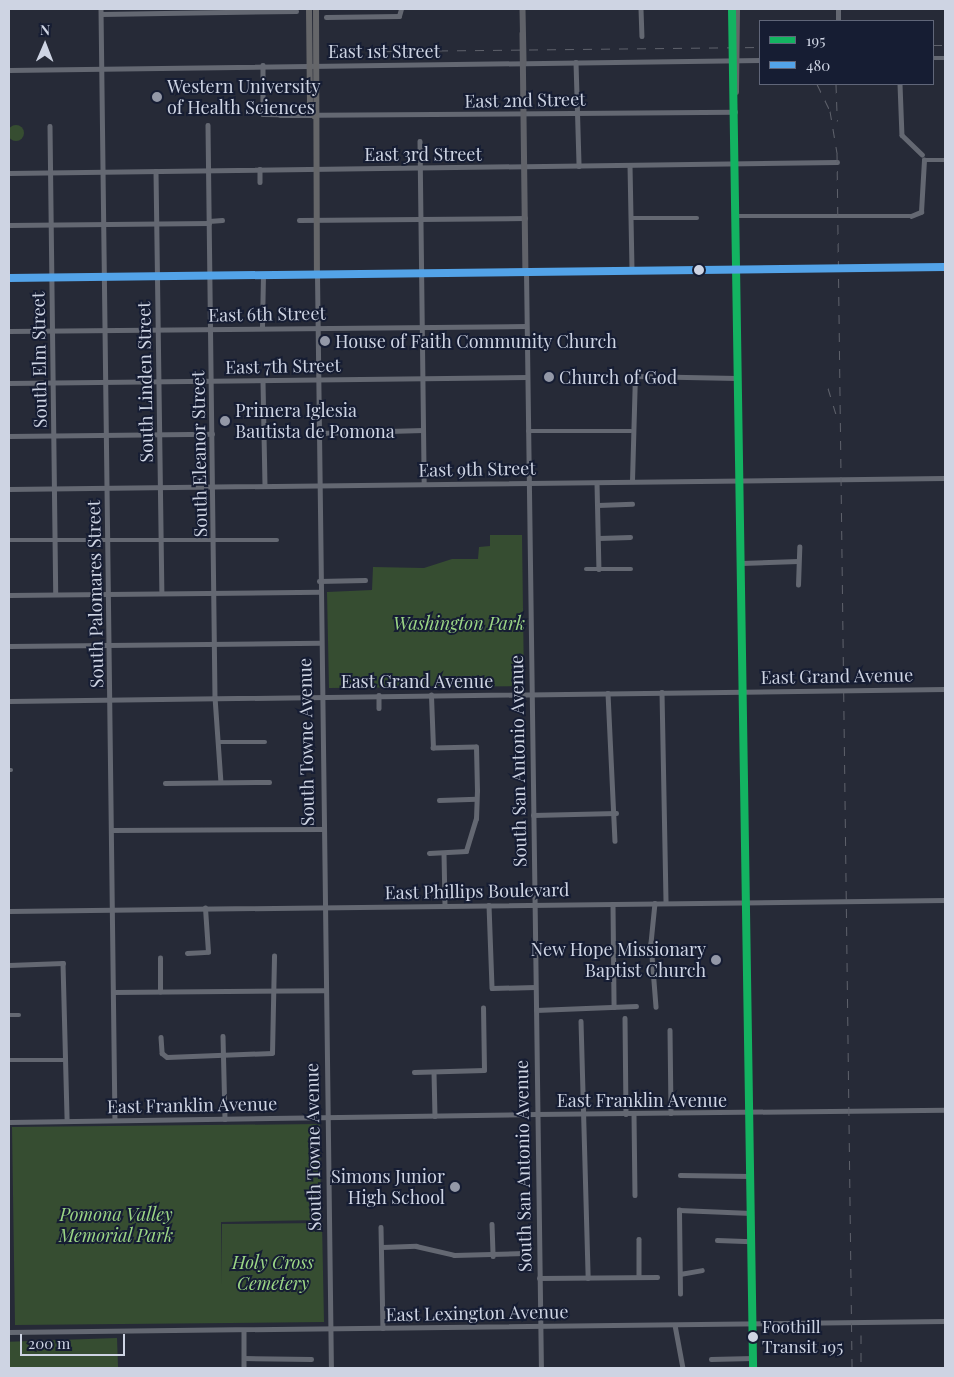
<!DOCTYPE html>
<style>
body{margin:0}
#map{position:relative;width:954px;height:1377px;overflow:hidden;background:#262a37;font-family:"Playfair Display",serif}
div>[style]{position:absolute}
.green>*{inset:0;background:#364d31;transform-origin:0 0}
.round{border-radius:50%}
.minor>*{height:4.5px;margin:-2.25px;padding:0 2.25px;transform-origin:2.25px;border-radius:2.25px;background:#646872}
.tertiary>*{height:5px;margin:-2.5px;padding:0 2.5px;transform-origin:2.5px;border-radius:2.5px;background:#646872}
.secondary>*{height:5.5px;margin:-2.75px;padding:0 2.75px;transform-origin:2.75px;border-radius:2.75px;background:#606269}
.primary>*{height:6px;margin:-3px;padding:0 3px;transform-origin:3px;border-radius:3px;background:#656669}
.rail>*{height:1px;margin-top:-0.5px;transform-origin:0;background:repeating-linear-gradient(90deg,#5e616b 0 9px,transparent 0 18px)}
.bus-1>*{height:8px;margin:-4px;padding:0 4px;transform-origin:4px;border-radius:4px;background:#13b361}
.bus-2>*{height:8px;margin:-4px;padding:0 4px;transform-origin:4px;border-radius:4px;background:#53a3e8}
.dots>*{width:14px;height:14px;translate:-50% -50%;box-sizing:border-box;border:2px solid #161d33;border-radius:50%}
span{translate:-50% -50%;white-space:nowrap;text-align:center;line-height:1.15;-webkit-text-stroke:4px #161d33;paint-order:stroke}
.bus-label{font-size:17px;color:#ced4e3}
.left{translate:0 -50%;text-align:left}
.street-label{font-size:18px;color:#ced4e3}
.poi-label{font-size:18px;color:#ced4e3}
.right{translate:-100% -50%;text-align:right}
.park-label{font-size:18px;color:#9bd685;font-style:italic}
.frame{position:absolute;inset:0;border:10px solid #ced4e3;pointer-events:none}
.legend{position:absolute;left:759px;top:20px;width:175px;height:65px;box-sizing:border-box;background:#161d33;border:1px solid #606679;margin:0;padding:6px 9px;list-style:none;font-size:15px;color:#ced4e3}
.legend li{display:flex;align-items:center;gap:10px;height:25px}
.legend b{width:25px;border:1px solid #606679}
.north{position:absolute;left:20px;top:20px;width:50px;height:50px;-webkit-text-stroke:4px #161d33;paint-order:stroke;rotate:1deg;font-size:14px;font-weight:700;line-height:20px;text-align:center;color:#ced4e3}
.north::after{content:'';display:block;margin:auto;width:18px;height:22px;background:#ced4e3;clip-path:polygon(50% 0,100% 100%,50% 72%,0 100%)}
.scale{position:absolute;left:20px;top:1334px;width:105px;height:22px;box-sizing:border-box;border:2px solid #ced4e3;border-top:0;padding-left:6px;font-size:15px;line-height:18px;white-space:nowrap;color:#ced4e3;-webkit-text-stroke:4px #161d33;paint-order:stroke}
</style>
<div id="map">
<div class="green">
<div class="round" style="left:8px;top:125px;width:16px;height:16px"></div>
<div style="clip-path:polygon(490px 535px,522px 535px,524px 686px,329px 688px,327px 592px,372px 590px,373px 567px,424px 568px,452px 559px,478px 559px,479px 547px,490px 546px)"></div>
<div style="clip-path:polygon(320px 1124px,321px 1220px,221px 1222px,222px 1285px,222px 1224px,322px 1223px,324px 1322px,15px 1325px,12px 1127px)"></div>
<div style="left:117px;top:1338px;width:30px;height:108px;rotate:88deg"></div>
</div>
<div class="minor">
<div style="left:101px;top:9px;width:1111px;rotate:89.28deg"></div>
<div style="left:641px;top:9px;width:27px;rotate:88deg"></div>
<div style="left:102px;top:14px;width:194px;rotate:-0.9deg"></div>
<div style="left:326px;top:17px;width:73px;rotate:-0.8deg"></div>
<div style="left:399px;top:16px;width:7px;rotate:-74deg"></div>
<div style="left:838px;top:21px;width:12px;rotate:-90deg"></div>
<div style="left:933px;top:58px;width:12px"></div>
<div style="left:576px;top:62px;width:104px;rotate:88.3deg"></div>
<div style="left:263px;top:65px;width:49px;rotate:90deg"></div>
<div style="left:263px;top:114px;width:48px;rotate:1.2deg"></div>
<div style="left:9px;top:70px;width:751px;rotate:-0.76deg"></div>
<div style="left:900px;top:84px;width:51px;rotate:87.8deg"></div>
<div style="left:902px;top:135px;width:28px;rotate:44deg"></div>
<div style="left:280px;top:115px;width:455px;rotate:-0.4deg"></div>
<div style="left:208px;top:125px;width:572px;rotate:89.3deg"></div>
<div style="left:215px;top:697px;width:85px;rotate:86deg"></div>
<div style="left:50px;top:126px;width:468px;rotate:89.3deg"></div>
<div style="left:420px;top:141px;width:343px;rotate:89.3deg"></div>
<div style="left:630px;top:165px;width:105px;rotate:88.9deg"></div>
<div style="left:260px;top:169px;width:13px;rotate:90deg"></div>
<div style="left:156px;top:171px;width:422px;rotate:89.2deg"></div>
<div style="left:9px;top:173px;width:828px;rotate:-0.76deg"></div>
<div style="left:737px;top:216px;width:174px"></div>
<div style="left:911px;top:216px;width:11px;rotate:-22deg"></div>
<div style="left:921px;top:212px;width:52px;rotate:-86.7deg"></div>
<div style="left:924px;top:160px;width:21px"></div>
<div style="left:631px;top:218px;width:66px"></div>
<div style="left:299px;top:220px;width:226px;rotate:-0.5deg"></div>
<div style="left:209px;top:221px;width:13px;rotate:-4deg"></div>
<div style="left:9px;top:225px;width:200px;rotate:-0.6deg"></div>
<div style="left:262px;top:327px;width:52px;rotate:-88.9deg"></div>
<div style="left:9px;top:331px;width:517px;rotate:-0.55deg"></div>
<div style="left:263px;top:381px;width:105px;rotate:88.9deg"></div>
<div style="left:9px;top:383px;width:518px;rotate:-0.66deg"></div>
<div style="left:528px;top:431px;width:103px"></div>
<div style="left:318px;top:433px;width:105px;rotate:-1.6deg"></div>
<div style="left:9px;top:436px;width:203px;rotate:-0.6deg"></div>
<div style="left:632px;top:481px;width:105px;rotate:-88.4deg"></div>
<div style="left:635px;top:376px;width:102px;rotate:1.1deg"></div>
<div style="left:597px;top:483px;width:86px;rotate:88.7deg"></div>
<div style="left:598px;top:505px;width:34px;rotate:-2deg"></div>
<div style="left:599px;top:538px;width:31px;rotate:-2deg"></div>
<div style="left:9px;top:540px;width:268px"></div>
<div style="left:741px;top:563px;width:57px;rotate:-2deg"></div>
<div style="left:586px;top:569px;width:45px"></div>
<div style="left:319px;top:581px;width:46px;rotate:-1.2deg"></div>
<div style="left:798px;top:585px;width:38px;rotate:-88deg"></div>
<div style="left:9px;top:595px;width:311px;rotate:-0.6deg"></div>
<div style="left:9px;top:646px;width:311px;rotate:-0.6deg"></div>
<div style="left:662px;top:692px;width:211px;rotate:88.9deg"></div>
<div style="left:608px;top:693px;width:148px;rotate:87.3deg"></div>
<div style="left:379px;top:695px;width:13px;rotate:90deg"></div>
<div style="left:219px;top:742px;width:46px"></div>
<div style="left:9px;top:770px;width:2px"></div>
<div style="left:165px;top:783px;width:104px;rotate:-0.6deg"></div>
<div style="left:439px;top:800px;width:37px;rotate:-2deg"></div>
<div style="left:533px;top:815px;width:83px;rotate:-1.4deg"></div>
<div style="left:112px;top:830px;width:210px;rotate:-0.3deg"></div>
<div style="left:429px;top:853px;width:37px;rotate:-3deg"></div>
<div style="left:466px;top:851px;width:34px;rotate:-73deg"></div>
<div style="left:476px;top:819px;width:28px;rotate:-88deg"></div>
<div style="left:477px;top:791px;width:44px;rotate:-91.3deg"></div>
<div style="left:476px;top:747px;width:43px;rotate:178.7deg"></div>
<div style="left:433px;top:748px;width:53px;rotate:-92.2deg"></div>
<div style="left:444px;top:853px;width:52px;rotate:88.9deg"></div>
<div style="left:655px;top:903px;width:40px;rotate:95.7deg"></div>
<div style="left:651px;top:943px;width:64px;rotate:85.5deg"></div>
<div style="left:613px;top:904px;width:103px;rotate:89.4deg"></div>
<div style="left:489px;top:905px;width:83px;rotate:87.9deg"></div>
<div style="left:492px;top:988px;width:43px;rotate:-1.3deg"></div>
<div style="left:187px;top:953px;width:21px;rotate:-3deg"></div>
<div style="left:208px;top:952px;width:44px;rotate:-93.9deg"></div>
<div style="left:9px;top:965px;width:54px;rotate:-2.1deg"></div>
<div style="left:63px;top:963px;width:158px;rotate:88.5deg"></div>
<div style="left:113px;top:992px;width:211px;rotate:-0.5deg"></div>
<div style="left:160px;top:992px;width:34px;rotate:-90deg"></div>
<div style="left:536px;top:1010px;width:100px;rotate:-2.3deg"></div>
<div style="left:9px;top:1015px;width:10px"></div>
<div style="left:625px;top:1018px;width:96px;rotate:89.4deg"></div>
<div style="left:581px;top:1021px;width:257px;rotate:88.4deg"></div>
<div style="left:670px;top:1030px;width:83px;rotate:89.3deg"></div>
<div style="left:223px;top:1036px;width:83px;rotate:88.6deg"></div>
<div style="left:161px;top:1037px;width:16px;rotate:86deg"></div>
<div style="left:162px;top:1053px;width:6px;rotate:39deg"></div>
<div style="left:167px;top:1057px;width:105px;rotate:-2.2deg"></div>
<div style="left:272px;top:1053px;width:97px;rotate:-88.8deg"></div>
<div style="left:9px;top:1060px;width:56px"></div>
<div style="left:414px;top:1072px;width:70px;rotate:-1.6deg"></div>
<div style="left:484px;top:1070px;width:62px;rotate:-90.9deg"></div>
<div style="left:434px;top:1072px;width:44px;rotate:88.7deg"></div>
<div style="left:536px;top:1114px;width:409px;rotate:-0.6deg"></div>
<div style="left:634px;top:1114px;width:81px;rotate:89.3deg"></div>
<div style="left:680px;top:1175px;width:70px;rotate:0.8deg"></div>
<div style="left:492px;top:1224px;width:32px;rotate:88deg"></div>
<div style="left:381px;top:1227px;width:101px;rotate:88.9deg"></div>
<div style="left:639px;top:1239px;width:38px;rotate:90deg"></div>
<div style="left:717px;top:1240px;width:34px;rotate:2deg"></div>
<div style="left:382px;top:1247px;width:34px;rotate:-2deg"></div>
<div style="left:416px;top:1246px;width:39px;rotate:13deg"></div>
<div style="left:454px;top:1255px;width:70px;rotate:-1.6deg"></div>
<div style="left:680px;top:1274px;width:22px;rotate:-10deg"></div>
<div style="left:539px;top:1278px;width:118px;rotate:-0.5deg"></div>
<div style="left:680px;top:1294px;width:84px;rotate:-90.7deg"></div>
<div style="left:679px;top:1210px;width:72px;rotate:2.4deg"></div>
<div style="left:675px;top:1325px;width:44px;rotate:79.5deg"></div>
<div style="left:244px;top:1330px;width:38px;rotate:90deg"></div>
<div style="left:244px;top:1358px;width:67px;rotate:0.9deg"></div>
<div style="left:711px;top:1359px;width:42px;rotate:-1.4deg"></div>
</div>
<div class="tertiary">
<div style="left:526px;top:271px;width:1097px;rotate:89.22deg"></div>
<div style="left:317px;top:275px;width:1093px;rotate:89.27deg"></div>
<div style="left:9px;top:489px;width:936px;rotate:-0.67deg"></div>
<div style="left:9px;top:701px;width:936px;rotate:-0.73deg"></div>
<div style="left:9px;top:911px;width:936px;rotate:-0.67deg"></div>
<div style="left:9px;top:1122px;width:527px;rotate:-0.87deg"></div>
<div style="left:9px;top:1332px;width:936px;rotate:-0.67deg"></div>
</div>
<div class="secondary">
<div style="left:523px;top:9px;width:54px;rotate:88.9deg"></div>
<div style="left:523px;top:34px;width:237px;rotate:89.3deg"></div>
</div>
<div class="primary">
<div style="left:309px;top:9px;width:100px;rotate:89.4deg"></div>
<div style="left:310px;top:109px;width:8px;rotate:60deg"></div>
<div style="left:316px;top:9px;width:266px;rotate:89.8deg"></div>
<div style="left:732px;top:9px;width:1359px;rotate:89.11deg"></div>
<div style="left:736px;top:92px;width:83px;rotate:-89.3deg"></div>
<div style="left:9px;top:278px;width:936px;rotate:-0.67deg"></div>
</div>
<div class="rail">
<div style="left:933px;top:45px;width:12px"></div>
<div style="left:385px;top:51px;width:375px;rotate:-0.6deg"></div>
<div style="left:817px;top:84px;width:30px;rotate:64deg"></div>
<div style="left:830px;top:111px;width:43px;rotate:80.5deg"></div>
<div style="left:837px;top:153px;width:1215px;rotate:89.29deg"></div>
<div style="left:836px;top:84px;width:37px;rotate:88deg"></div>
<div style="left:828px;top:388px;width:27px;rotate:73deg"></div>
<div style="left:861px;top:1335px;width:33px;rotate:90deg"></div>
</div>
<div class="bus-1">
<div style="left:732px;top:9px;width:1359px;rotate:89.11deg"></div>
</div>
<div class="bus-2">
<div style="left:9px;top:278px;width:936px;rotate:-0.67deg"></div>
</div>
<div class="dots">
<div style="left:157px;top:97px;background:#9398a7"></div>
<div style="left:699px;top:270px;background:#ced4e3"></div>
<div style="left:325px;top:341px;background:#9398a7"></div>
<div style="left:549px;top:377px;background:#9398a7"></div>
<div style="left:225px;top:421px;background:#9398a7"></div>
<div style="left:716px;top:960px;background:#9398a7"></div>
<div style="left:455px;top:1187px;background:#9398a7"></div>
<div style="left:753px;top:1337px;background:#ced4e3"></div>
</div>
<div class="bus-label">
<span class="left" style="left:762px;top:1337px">Foothill<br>Transit 195</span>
</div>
<div class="street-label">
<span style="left:384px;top:51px">East 1st Street</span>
<span style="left:525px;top:100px;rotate:-1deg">East 2nd Street</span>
<span style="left:423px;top:154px">East 3rd Street</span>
<span style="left:267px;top:314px;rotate:-1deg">East 6th Street</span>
<span style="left:39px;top:360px;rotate:-91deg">South Elm Street</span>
<span style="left:283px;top:366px;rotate:-1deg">East 7th Street</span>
<span style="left:145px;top:382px;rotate:-91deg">South Linden Street</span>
<span style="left:199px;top:454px;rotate:-91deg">South Eleanor Street</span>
<span style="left:477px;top:469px;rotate:-1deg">East 9th Street</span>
<span style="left:95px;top:594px;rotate:-91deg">South Palomares Street</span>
<span style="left:837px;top:676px;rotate:-1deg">East Grand Avenue</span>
<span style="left:417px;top:681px">East Grand Avenue</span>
<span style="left:306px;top:742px;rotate:-91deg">South Towne Avenue</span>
<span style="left:518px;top:761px;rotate:-91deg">South San Antonio Avenue</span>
<span style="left:477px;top:891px;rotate:-1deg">East Phillips Boulevard</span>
<span style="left:642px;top:1100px">East Franklin Avenue</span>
<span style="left:192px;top:1105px;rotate:-1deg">East Franklin Avenue</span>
<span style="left:313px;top:1147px;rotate:-91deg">South Towne Avenue</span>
<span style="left:523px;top:1166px;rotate:-91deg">South San Antonio Avenue</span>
<span style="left:477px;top:1313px;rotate:-1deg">East Lexington Avenue</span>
</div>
<div class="poi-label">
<span class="left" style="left:167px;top:97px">Western University<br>of Health Sciences</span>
<span class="left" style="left:335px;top:341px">House of Faith Community Church</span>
<span class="left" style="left:559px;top:377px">Church of God</span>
<span class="left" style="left:235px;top:421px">Primera Iglesia<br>Bautista de Pomona</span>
<span class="right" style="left:706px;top:960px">New Hope Missionary<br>Baptist Church</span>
<span class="right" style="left:445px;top:1187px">Simons Junior<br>High School</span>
</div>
<div class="park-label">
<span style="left:459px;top:623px">Washington Park</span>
<span style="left:116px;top:1225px">Pomona Valley<br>Memorial Park</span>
<span style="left:273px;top:1273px">Holy Cross<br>Cemetery</span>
</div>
<div class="frame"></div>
<ul class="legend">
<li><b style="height:6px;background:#13b361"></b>195</li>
<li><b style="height:6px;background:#53a3e8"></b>480</li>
</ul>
<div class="north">N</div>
<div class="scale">200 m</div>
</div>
